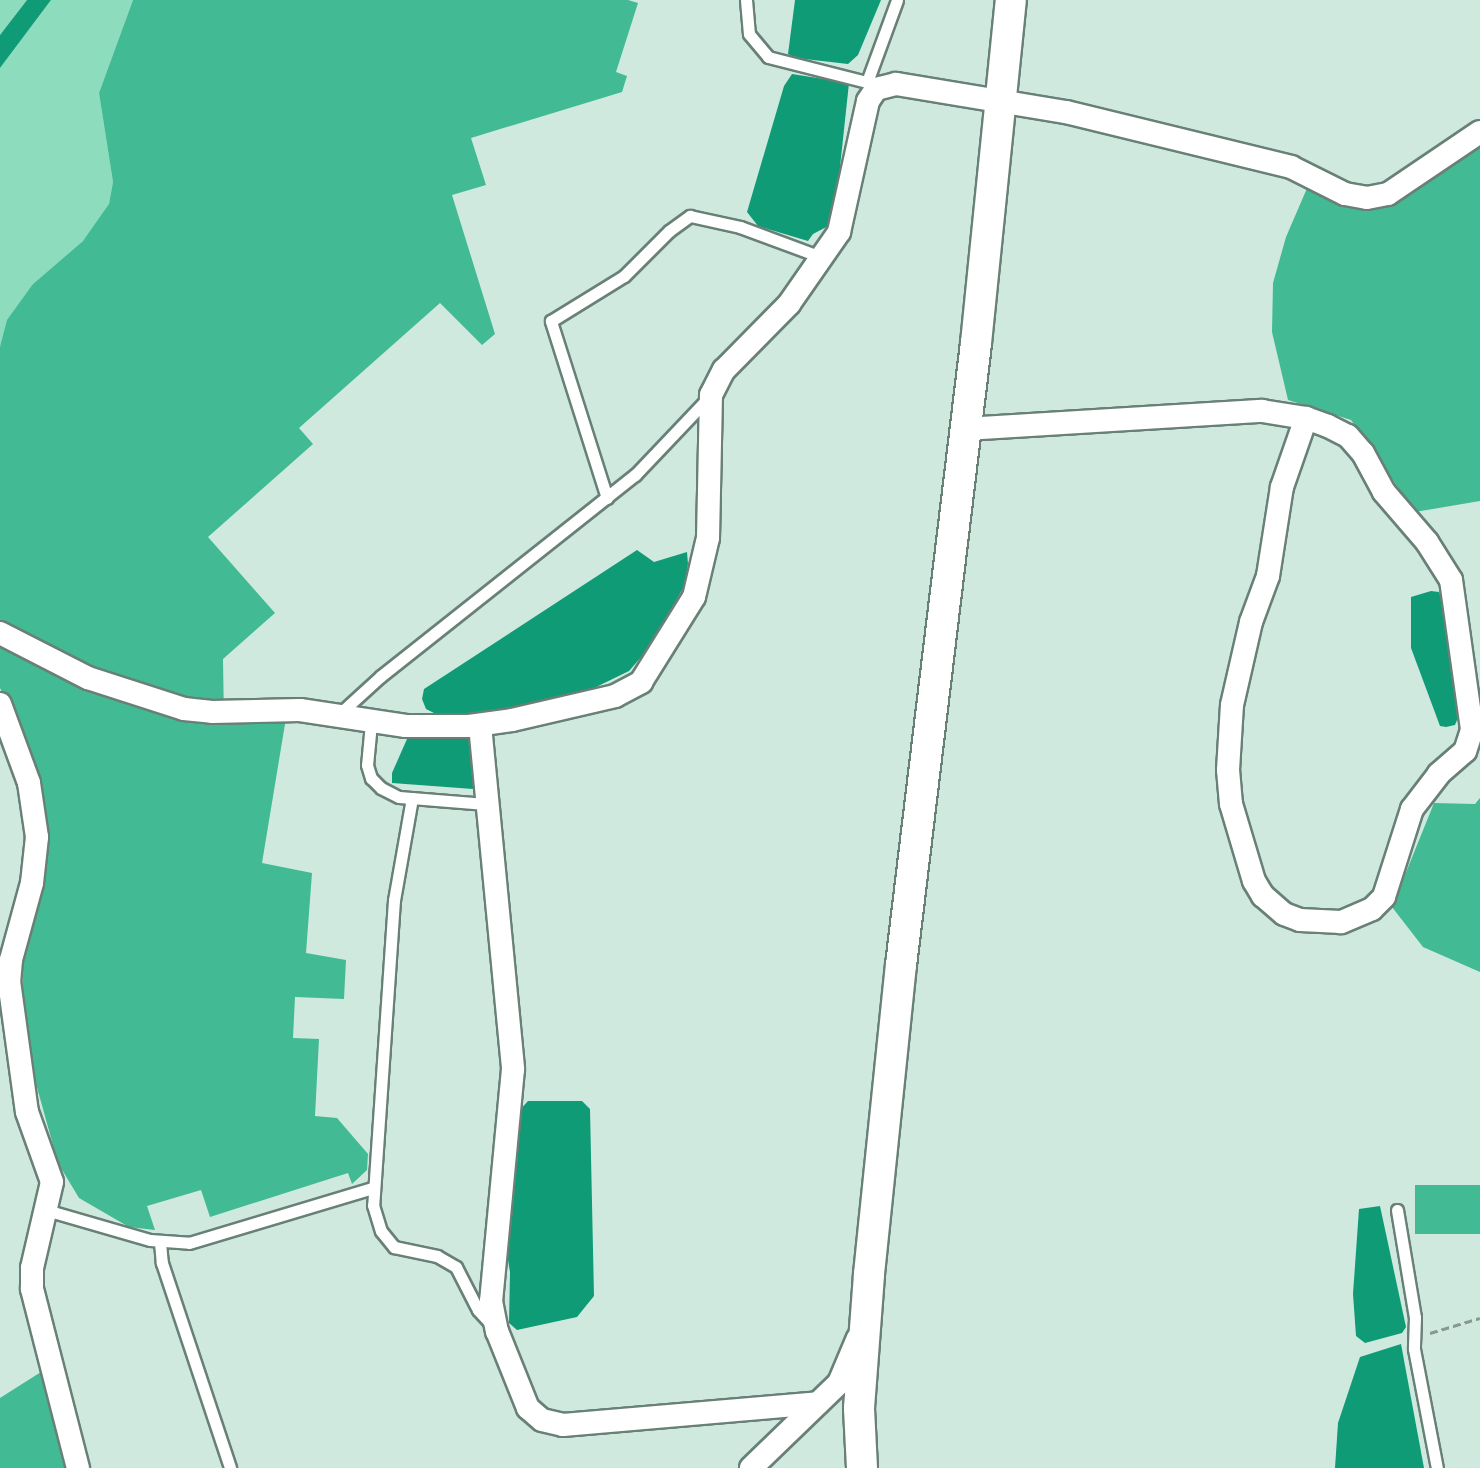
<!DOCTYPE html>
<style>
body{margin:0}
#map{position:relative;width:1480px;height:1468px;overflow:hidden;background:#cfe9de;font-family:"Nunito Sans",sans-serif}
div>[style]{position:absolute}
.green>*{inset:0;background:#8edcbe}
.forest>*{inset:0;background:#42ba94;transform-origin:0 0}
.water>*{inset:0;background:#0f9b76}
.path>*{height:3px;margin-top:-1.5px;transform-origin:0;background:repeating-linear-gradient(90deg,#869991 0 8px,transparent 0 12px)}
.roads{filter:drop-shadow(2px 0 #698077) drop-shadow(-2px 0 #698077) drop-shadow(0 2px #698077) drop-shadow(0 -2px #698077)}
.lane>*{height:11px;margin:-5.5px;padding:0 5.5px;transform-origin:5.5px;border-radius:5.5px;background:#fff}
.street>*{height:22px;margin:-11px;padding:0 11px;transform-origin:11px;border-radius:11px;background:#fff}
.secondary>*{height:30px;margin:-15px;padding:0 15px;transform-origin:15px;border-radius:15px;background:#fff}
span{translate:-50% -50%;white-space:nowrap;text-align:center;line-height:1.15;-webkit-text-stroke:7px #cfe9de;paint-order:stroke}
</style>
<div id="map">
<div class="green">
<div style="clip-path:polygon(0 0,27px 0,0 35px)"></div>
<div style="clip-path:polygon(51px 0,133px 0,99px 93px,113px 182px,109px 204px,98px 223px,83px 241px,33px 284px,0 347px,0 68px)"></div>
</div>
<div class="forest">
<div style="clip-path:polygon(133px 0,628px 0,638px 3px,616px 72px,627px 76px,622px 92px,471px 138px,486px 185px,452px 195px,495px 334px,482px 345px,440px 303px,299px 428px,313px 444px,208px 537px,275px 613px,223px 659px,224px 721px,286px 718px,262px 863px,312px 873px,306px 953px,346px 960px,344px 999px,295px 997px,293px 1038px,319px 1039px,315px 1116px,337px 1118px,368px 1154px,367px 1170px,352px 1184px,348px 1173px,210px 1217px,201px 1190px,147px 1206px,155px 1230px,129px 1227px,79px 1198px,58px 1163px,33px 1073px,23px 1002px,23px 956px,43px 869px,46px 817px,30px 749px,0 688px,0 347px,7px 320px,33px 284px,83px 241px,109px 204px,113px 182px,99px 93px)"></div>
<div style="clip-path:polygon(1480px 142px,1480px 501px,1415px 512px,1351px 420px,1288px 400px,1272px 332px,1273px 283px,1286px 237px,1308px 186px,1364px 204px)"></div>
<div style="clip-path:polygon(1480px 798px,1480px 972px,1423px 947px,1392px 907px,1434px 803px,1475px 804px)"></div>
<div style="left:1480px;top:1185px;width:49px;height:65px;rotate:90deg"></div>
<div style="clip-path:polygon(41px 1372px,66px 1468px,0 1468px,0 1398px)"></div>
</div>
<div class="water">
<div style="clip-path:polygon(27px 0,51px 0,0 68px,0 35px)"></div>
<div style="clip-path:polygon(795px 0,881px 0,858px 55px,848px 64px,796px 58px,788px 54px)"></div>
<div style="clip-path:polygon(792px 74px,849px 83px,834px 223px,813px 234px,808px 241px,758px 226px,747px 212px,784px 86px)"></div>
<div style="clip-path:polygon(637px 550px,654px 562px,687px 552px,688px 564px,684px 586px,654px 642px,629px 671px,592px 689px,549px 703px,470px 714px,436px 714px,426px 709px,422px 699px,424px 689px)"></div>
<div style="clip-path:polygon(1431px 591px,1439px 592px,1443px 605px,1459px 698px,1457px 720px,1455px 725px,1446px 727px,1440px 726px,1411px 648px,1411px 597px)"></div>
<div style="clip-path:polygon(472px 735px,477px 784px,473px 789px,392px 783px,392px 773px,407px 739px)"></div>
<div style="clip-path:polygon(528px 1101px,582px 1101px,590px 1109px,594px 1296px,577px 1317px,517px 1330px,509px 1323px,510px 1272px,507px 1254px,517px 1113px)"></div>
<div style="clip-path:polygon(1380px 1206px,1406px 1327px,1402px 1333px,1365px 1343px,1356px 1336px,1353px 1294px,1359px 1209px)"></div>
<div style="clip-path:polygon(1401px 1344px,1424px 1468px,1335px 1468px,1338px 1423px,1360px 1357px)"></div>
</div>
<div class="path">
<div style="left:1430px;top:1333px;width:52px;rotate:-16.7deg"></div>
</div>
<div class="roads">
<div class="lane">
<div style="left:746px;top:0;width:34px;rotate:85deg"></div>
<div style="left:749px;top:34px;width:30px;rotate:50deg"></div>
<div style="left:768px;top:57px;width:114px;rotate:14.2deg"></div>
<div style="left:867px;top:82px;width:87px;rotate:-69.9deg"></div>
<div style="left:607px;top:498px;width:186px;rotate:-107.6deg"></div>
<div style="left:551px;top:321px;width:86px;rotate:-31.7deg"></div>
<div style="left:624px;top:276px;width:64px;rotate:-45deg"></div>
<div style="left:669px;top:231px;width:26px;rotate:-36deg"></div>
<div style="left:690px;top:216px;width:51px;rotate:12.4deg"></div>
<div style="left:740px;top:227px;width:86px;rotate:20.3deg"></div>
<div style="left:337px;top:716px;width:59px;rotate:-42.3deg"></div>
<div style="left:381px;top:676px;width:324px;rotate:-38.4deg"></div>
<div style="left:635px;top:475px;width:108px;rotate:-46.5deg"></div>
<div style="left:371px;top:723px;width:42px;rotate:95.4deg"></div>
<div style="left:367px;top:765px;width:14px;rotate:73deg"></div>
<div style="left:371px;top:778px;width:14px;rotate:45deg"></div>
<div style="left:381px;top:788px;width:20px;rotate:27deg"></div>
<div style="left:399px;top:797px;width:87px;rotate:4.6deg"></div>
<div style="left:412px;top:798px;width:104px;rotate:100deg"></div>
<div style="left:394px;top:900px;width:306px;rotate:93.9deg"></div>
<div style="left:373px;top:1205px;width:27px;rotate:73deg"></div>
<div style="left:381px;top:1231px;width:21px;rotate:51deg"></div>
<div style="left:394px;top:1247px;width:44px;rotate:11.8deg"></div>
<div style="left:437px;top:1256px;width:22px;rotate:30deg"></div>
<div style="left:456px;top:1267px;width:48px;rotate:62.9deg"></div>
<div style="left:478px;top:1310px;width:19px;rotate:47deg"></div>
<div style="left:46px;top:1210px;width:108px;rotate:16.1deg"></div>
<div style="left:150px;top:1240px;width:39px;rotate:4deg"></div>
<div style="left:189px;top:1243px;width:191px;rotate:-16.7deg"></div>
<div style="left:1397px;top:1210px;width:109px;rotate:80.5deg"></div>
<div style="left:1415px;top:1317px;width:32px;rotate:92deg"></div>
<div style="left:1414px;top:1349px;width:121px;rotate:79.1deg"></div>
<div style="left:160px;top:1242px;width:21px;rotate:85deg"></div>
<div style="left:162px;top:1263px;width:216px;rotate:71.6deg"></div>
</div>
<div class="street">
<div style="left:965px;top:429px;width:298px;rotate:-3.5deg"></div>
<div style="left:1262px;top:411px;width:45px;rotate:9deg"></div>
<div style="left:1306px;top:418px;width:23px;rotate:20deg"></div>
<div style="left:1328px;top:426px;width:22px;rotate:27deg"></div>
<div style="left:1348px;top:436px;width:23px;rotate:49deg"></div>
<div style="left:1363px;top:453px;width:44px;rotate:61.7deg"></div>
<div style="left:1384px;top:492px;width:66px;rotate:49.3deg"></div>
<div style="left:1427px;top:542px;width:45px;rotate:57.7deg"></div>
<div style="left:1451px;top:580px;width:151px;rotate:82deg"></div>
<div style="left:1472px;top:730px;width:22px;rotate:108deg"></div>
<div style="left:1465px;top:751px;width:35px;rotate:139deg"></div>
<div style="left:1439px;top:774px;width:44px;rotate:127.6deg"></div>
<div style="left:1412px;top:809px;width:92px;rotate:107.7deg"></div>
<div style="left:1384px;top:897px;width:17px;rotate:135deg"></div>
<div style="left:1372px;top:909px;width:34px;rotate:157deg"></div>
<div style="left:1341px;top:922px;width:41px;rotate:-177.2deg"></div>
<div style="left:1300px;top:920px;width:17px;rotate:-159deg"></div>
<div style="left:1284px;top:914px;width:28px;rotate:-139deg"></div>
<div style="left:1263px;top:896px;width:17px;rotate:-121deg"></div>
<div style="left:1254px;top:881px;width:80px;rotate:-106.6deg"></div>
<div style="left:1231px;top:804px;width:34px;rotate:-95deg"></div>
<div style="left:1228px;top:770px;width:65px;rotate:-86.5deg"></div>
<div style="left:1232px;top:705px;width:85px;rotate:-77.1deg"></div>
<div style="left:1251px;top:622px;width:49px;rotate:-69.7deg"></div>
<div style="left:1268px;top:576px;width:90px;rotate:-81.1deg"></div>
<div style="left:1282px;top:487px;width:73px;rotate:-70.8deg"></div>
<div style="left:0;top:633px;width:99px;rotate:27.1deg"></div>
<div style="left:88px;top:678px;width:101px;rotate:17.9deg"></div>
<div style="left:184px;top:709px;width:28px;rotate:6deg"></div>
<div style="left:212px;top:712px;width:88px;rotate:-1.3deg"></div>
<div style="left:300px;top:710px;width:107px;rotate:8.6deg"></div>
<div style="left:406px;top:726px;width:63px"></div>
<div style="left:469px;top:726px;width:43px;rotate:-7.9deg"></div>
<div style="left:512px;top:720px;width:106px;rotate:-13.1deg"></div>
<div style="left:615px;top:696px;width:30px;rotate:-28deg"></div>
<div style="left:641px;top:682px;width:100px;rotate:-58.1deg"></div>
<div style="left:694px;top:597px;width:61px;rotate:-76.7deg"></div>
<div style="left:708px;top:538px;width:143px;rotate:-88.8deg"></div>
<div style="left:711px;top:395px;width:28px;rotate:-63deg"></div>
<div style="left:724px;top:370px;width:93px;rotate:-45.4deg"></div>
<div style="left:789px;top:304px;width:88px;rotate:-55.2deg"></div>
<div style="left:839px;top:232px;width:134px;rotate:-77.5deg"></div>
<div style="left:868px;top:101px;width:14px;rotate:-56deg"></div>
<div style="left:876px;top:89px;width:21px;rotate:-14deg"></div>
<div style="left:896px;top:84px;width:172px;rotate:9.4deg"></div>
<div style="left:1066px;top:112px;width:232px;rotate:13.7deg"></div>
<div style="left:1291px;top:167px;width:60px;rotate:26.6deg"></div>
<div style="left:1345px;top:194px;width:22px;rotate:10deg"></div>
<div style="left:1367px;top:198px;width:21px;rotate:-11deg"></div>
<div style="left:1388px;top:194px;width:111px;rotate:-34deg"></div>
<div style="left:0;top:704px;width:84px;rotate:69.8deg"></div>
<div style="left:29px;top:783px;width:55px;rotate:81.6deg"></div>
<div style="left:37px;top:837px;width:46px;rotate:96.2deg"></div>
<div style="left:32px;top:883px;width:80px;rotate:105.3deg"></div>
<div style="left:11px;top:960px;width:21px;rotate:95deg"></div>
<div style="left:9px;top:981px;width:132px;rotate:82.2deg"></div>
<div style="left:27px;top:1112px;width:74px;rotate:70.3deg"></div>
<div style="left:52px;top:1182px;width:88px;rotate:103.1deg"></div>
<div style="left:32px;top:1268px;width:21px;rotate:90deg"></div>
<div style="left:32px;top:1289px;width:185px;rotate:75.6deg"></div>
<div style="left:480px;top:725px;width:346px;rotate:84.5deg"></div>
<div style="left:513px;top:1069px;width:233px;rotate:95.4deg"></div>
<div style="left:491px;top:1301px;width:31px;rotate:79deg"></div>
<div style="left:497px;top:1331px;width:83px;rotate:68.1deg"></div>
<div style="left:528px;top:1408px;width:18px;rotate:41deg"></div>
<div style="left:542px;top:1420px;width:22px;rotate:13deg"></div>
<div style="left:563px;top:1425px;width:256px;rotate:-4.9deg"></div>
<div style="left:751px;top:1468px;width:122px;rotate:-44deg"></div>
<div style="left:839px;top:1383px;width:49px;rotate:-67.1deg"></div>
</div>
<div class="secondary">
<div style="left:862px;top:1468px;width:60px;rotate:-92.9deg"></div>
<div style="left:859px;top:1408px;width:134px;rotate:-85.7deg"></div>
<div style="left:869px;top:1274px;width:311px;rotate:-84.1deg"></div>
<div style="left:901px;top:965px;width:627px;rotate:-83.12deg"></div>
<div style="left:976px;top:343px;width:345px;rotate:-84.2deg"></div>
</div>
</div>
</div>
